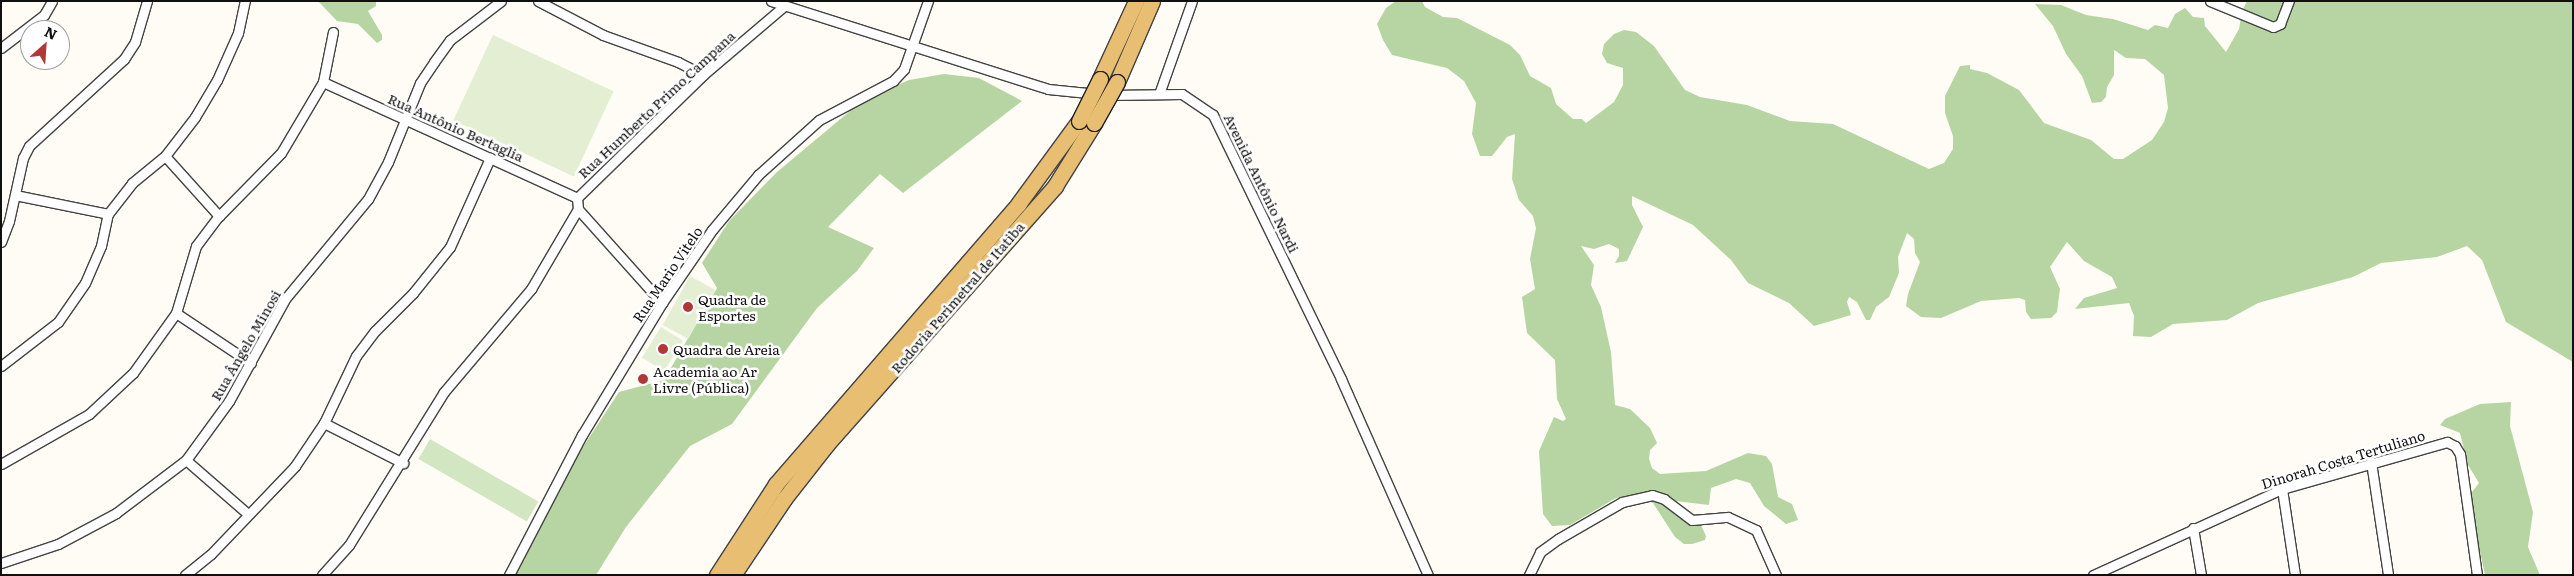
<!DOCTYPE html>
<meta charset="utf-8">
<style>
body{margin:0}
#map{position:relative;width:2574px;height:576px;overflow:hidden;background:#fefcf5;font-family:Literata,serif}
div>[style]{position:absolute}
.green>*{inset:0;background:#d2e6c1;transform-origin:0 0}
.forest>*{inset:0;background:#b7d5a2}
.pitch>*{inset:0;background:#e3eed2;transform-origin:0 0}
.roads{filter:drop-shadow(1px 0 #434343) drop-shadow(-1px 0 #434343) drop-shadow(0 1px #434343) drop-shadow(0 -1px #434343)}
.minor>*{height:9px;margin:-4.5px;padding:0 4.5px;transform-origin:4.5px;border-radius:4.5px;background:#fff}
.trunk>*{height:15px;margin:-7.5px;padding:0 7.5px;transform-origin:7.5px;border-radius:7.5px;background:#e8be72}
.bridges{filter:drop-shadow(1px 0 #212121) drop-shadow(-1px 0 #212121) drop-shadow(0 1px #212121) drop-shadow(0 -1px #212121)}
.trunk-bridge>*{height:15px;margin:-7.5px;padding:0 7.5px;transform-origin:7.5px;border-radius:7.5px;background:#e8be72}
.dots>*{width:14px;height:14px;translate:-50% -50%;box-sizing:border-box;border:2px solid #fff;border-radius:50%}
span{translate:-50% -50%;white-space:nowrap;text-align:center;line-height:1.15;-webkit-text-stroke:5px #fff;paint-order:stroke}
.street-label{font-size:14px;color:#101010}
.poi-label{font-size:14px;color:#101010}
.left{translate:0 -50%;text-align:left}
.frame{position:absolute;inset:0;border:2px solid #101010;pointer-events:none}
.north{position:absolute;left:20px;top:20px;width:50px;height:50px;box-sizing:border-box;background:#fff;border:1px solid #9f9f9f;border-radius:50%;rotate:26deg;font-size:14px;font-weight:700;line-height:20px;text-align:center;color:#101010}
.north::after{content:'';display:block;margin:auto;width:18px;height:22px;background:#b23737;clip-path:polygon(50% 0,100% 100%,50% 72%,0 100%)}
</style>
<div id="map">
<div class="green">
<div style="left:430px;top:439px;width:125px;height:23px;rotate:30deg"></div>
</div>
<div class="forest">
<div style="clip-path:polygon(318px 1px,376px 1px,376px 6px,368px 11px,382px 35px,382px 40px,377px 43px,358px 24px,337px 21px)"></div>
<div style="clip-path:polygon(1396px 1px,1422px 1px,1425px 7px,1443px 17px,1457px 18px,1510px 45px,1520px 55px,1530px 76px,1551px 88px,1556px 104px,1573px 119px,1582px 119px,1586px 123px,1614px 102px,1623px 85px,1623px 68px,1607px 63px,1602px 54px,1604px 44px,1614px 34px,1624px 30px,1636px 32px,1654px 46px,1685px 90px,1700px 97px,1747px 105px,1790px 121px,1833px 124px,1929px 169px,1944px 163px,1953px 149px,1953px 136px,1945px 113px,1945px 96px,1960px 66px,1970px 65px,1970px 69px,1987px 73px,2019px 90px,2044px 123px,2091px 140px,2114px 159px,2123px 159px,2152px 140px,2164px 122px,2168px 108px,2164px 75px,2145px 59px,2126px 58px,2114px 50px,2114px 75px,2107px 87px,2106px 97px,2101px 102px,2092px 103px,2082px 76px,2066px 54px,2053px 26px,2035px 4px,2061px 5px,2086px 15px,2113px 19px,2148px 30px,2155px 25px,2168px 28px,2175px 14px,2185px 8px,2193px 17px,2204px 18px,2205px 26px,2226px 52px,2239px 29px,2242px 11px,2247px 1px,2573px 1px,2573px 362px,2506px 322px,2482px 260px,2467px 246px,2437px 257px,2381px 263px,2353px 277px,2258px 303px,2227px 320px,2173px 324px,2151px 337px,2133px 336px,2134px 316px,2129px 303px,2075px 309px,2084px 298px,2117px 288px,2112px 277px,2084px 261px,2067px 242px,2050px 267px,2060px 289px,2057px 312px,2051px 318px,2031px 319px,2026px 312px,2025px 300px,2019px 298px,1981px 301px,1941px 318px,1921px 317px,1906px 306px,1908px 294px,1920px 262px,1915px 253px,1914px 239px,1907px 233px,1898px 257px,1899px 273px,1889px 297px,1876px 307px,1870px 320px,1866px 320px,1857px 302px,1849px 297px,1847px 302px,1851px 315px,1814px 326px,1789px 303px,1748px 283px,1731px 260px,1693px 225px,1632px 196px,1632px 205px,1643px 227px,1627px 261px,1615px 263px,1619px 256px,1619px 249px,1609px 244px,1594px 249px,1581px 246px,1594px 265px,1591px 285px,1601px 307px,1611px 352px,1615px 405px,1630px 409px,1650px 428px,1657px 443px,1650px 450px,1649px 459px,1652px 468px,1660px 474px,1706px 471px,1748px 453px,1766px 456px,1772px 464px,1778px 497px,1792px 504px,1798px 520px,1786px 524px,1764px 506px,1750px 483px,1736px 479px,1711px 488px,1709px 505px,1676px 501px,1700px 523px,1706px 536px,1705px 540px,1692px 544px,1684px 544px,1675px 537px,1653px 503px,1632px 495px,1616px 498px,1570px 525px,1552px 526px,1543px 514px,1539px 451px,1554px 417px,1563px 421px,1566px 419px,1557px 399px,1555px 360px,1527px 333px,1522px 297px,1535px 289px,1530px 259px,1536px 228px,1533px 216px,1519px 200px,1512px 179px,1515px 134px,1507px 137px,1492px 156px,1480px 156px,1472px 134px,1476px 103px,1464px 81px,1447px 68px,1392px 55px,1383px 40px,1377px 24px,1386px 8px)"></div>
<div style="clip-path:polygon(944px 74px,979px 78px,1022px 101px,903px 193px,880px 174px,828px 227px,874px 248px,857px 271px,817px 308px,732px 424px,690px 446px,626px 527px,596px 575px,516px 575px,569px 468px,619px 392px,664px 380px,717px 288px,702px 263px,729px 221px,777px 172px,862px 101px,909px 80px)"></div>
<div style="clip-path:polygon(2511px 402px,2510px 426px,2533px 512px,2528px 547px,2540px 575px,2485px 575px,2470px 505px,2472px 492px,2479px 483px,2468px 465px,2460px 433px,2440px 425px,2445px 419px,2480px 404px)"></div>
</div>
<div class="pitch">
<div style="left:493px;top:35px;width:133px;height:94px;rotate:25deg"></div>
<div style="left:690px;top:276px;width:29px;height:56px;rotate:29deg"></div>
<div style="left:661px;top:327px;width:26px;height:36px;rotate:32deg"></div>
</div>
<div class="roads">
<div class="minor">
<div style="left:538px;top:1px;width:73px;rotate:27.6deg"></div>
<div style="left:603px;top:35px;width:80px;rotate:19.8deg"></div>
<div style="left:678px;top:62px;width:28px;rotate:27deg"></div>
<div style="left:771px;top:1px;width:291px;rotate:17.6deg"></div>
<div style="left:1048px;top:89px;width:60px;rotate:5.7deg"></div>
<div style="left:1108px;top:95px;width:74px;rotate:-0.8deg"></div>
<div style="left:1182px;top:94px;width:37px;rotate:34deg"></div>
<div style="left:1213px;top:115px;width:293px;rotate:64.1deg"></div>
<div style="left:1341px;top:379px;width:214px;rotate:66.1deg"></div>
<div style="left:2210px;top:1px;width:68px;rotate:22.4deg"></div>
<div style="left:2273px;top:27px;width:8px;rotate:-23deg"></div>
<div style="left:2280px;top:24px;width:25px;rotate:-69deg"></div>
<div style="left:1px;top:48px;width:54px;rotate:-37.5deg"></div>
<div style="left:44px;top:15px;width:16px;rotate:-60deg"></div>
<div style="left:323px;top:82px;width:279px;rotate:24.5deg"></div>
<div style="left:1159px;top:94px;width:99px;rotate:-70.5deg"></div>
<div style="left:165px;top:156px;width:81px;rotate:48deg"></div>
<div style="left:15px;top:195px;width:95px;rotate:11.5deg"></div>
<div style="left:578px;top:209px;width:126px;rotate:48.2deg"></div>
<div style="left:1px;top:242px;width:22px;rotate:-69deg"></div>
<div style="left:9px;top:221px;width:65px;rotate:-77.5deg"></div>
<div style="left:23px;top:158px;width:13px;rotate:-63deg"></div>
<div style="left:29px;top:146px;width:129px;rotate:-42.5deg"></div>
<div style="left:124px;top:59px;width:20px;rotate:-57deg"></div>
<div style="left:135px;top:42px;width:43px;rotate:-73.7deg"></div>
<div style="left:176px;top:313px;width:90px;rotate:33.7deg"></div>
<div style="left:1px;top:366px;width:72px;rotate:-37.7deg"></div>
<div style="left:58px;top:322px;width:47px;rotate:-55.3deg"></div>
<div style="left:85px;top:283px;width:40px;rotate:-66.6deg"></div>
<div style="left:101px;top:246px;width:33px;rotate:-78deg"></div>
<div style="left:108px;top:214px;width:39px;rotate:-52deg"></div>
<div style="left:132px;top:183px;width:43px;rotate:-39.3deg"></div>
<div style="left:165px;top:156px;width:49px;rotate:-52.4deg"></div>
<div style="left:195px;top:117px;width:43px;rotate:-59.3deg"></div>
<div style="left:217px;top:80px;width:51px;rotate:-65.9deg"></div>
<div style="left:238px;top:33px;width:33px;rotate:-78deg"></div>
<div style="left:324px;top:423px;width:89px;rotate:26.9deg"></div>
<div style="left:186px;top:460px;width:82px;rotate:41.1deg"></div>
<div style="left:2371px;top:462px;width:114px;rotate:81.4deg"></div>
<div style="left:1px;top:464px;width:101px;rotate:-29.6deg"></div>
<div style="left:89px;top:414px;width:60px;rotate:-43deg"></div>
<div style="left:133px;top:373px;width:74px;rotate:-54.4deg"></div>
<div style="left:176px;top:313px;width:70px;rotate:-73.4deg"></div>
<div style="left:196px;top:246px;width:38px;rotate:-53deg"></div>
<div style="left:219px;top:216px;width:88px;rotate:-45.5deg"></div>
<div style="left:281px;top:153px;width:82px;rotate:-59.4deg"></div>
<div style="left:323px;top:82px;width:51px;rotate:-78.7deg"></div>
<div style="left:2282px;top:489px;width:87px;rotate:81.4deg"></div>
<div style="left:2193px;top:528px;width:48px;rotate:80.3deg"></div>
<div style="left:1px;top:563px;width:60px;rotate:-18.4deg"></div>
<div style="left:58px;top:544px;width:66px;rotate:-28.1deg"></div>
<div style="left:116px;top:513px;width:88px;rotate:-37.1deg"></div>
<div style="left:186px;top:460px;width:73px;rotate:-53.9deg"></div>
<div style="left:229px;top:401px;width:116px;rotate:-61.2deg"></div>
<div style="left:285px;top:299px;width:130px;rotate:-50.3deg"></div>
<div style="left:368px;top:199px;width:42px;rotate:-61.6deg"></div>
<div style="left:388px;top:162px;width:85px;rotate:-67.9deg"></div>
<div style="left:420px;top:83px;width:25px;rotate:-56deg"></div>
<div style="left:434px;top:62px;width:27px;rotate:-54deg"></div>
<div style="left:450px;top:40px;width:64px;rotate:-37.4deg"></div>
<div style="left:185px;top:575px;width:33px;rotate:-39deg"></div>
<div style="left:211px;top:554px;width:122px;rotate:-46.3deg"></div>
<div style="left:295px;top:466px;width:52px;rotate:-56deg"></div>
<div style="left:324px;top:423px;width:74px;rotate:-64.5deg"></div>
<div style="left:356px;top:356px;width:31px;rotate:-53deg"></div>
<div style="left:375px;top:331px;width:54px;rotate:-45deg"></div>
<div style="left:413px;top:293px;width:59px;rotate:-51.2deg"></div>
<div style="left:450px;top:247px;width:98px;rotate:-65.8deg"></div>
<div style="left:322px;top:575px;width:40px;rotate:-48deg"></div>
<div style="left:349px;top:545px;width:180px;rotate:-58.2deg"></div>
<div style="left:444px;top:392px;width:135px;rotate:-49.8deg"></div>
<div style="left:531px;top:289px;width:93px;rotate:-59.6deg"></div>
<div style="left:578px;top:209px;width:11px;rotate:-95deg"></div>
<div style="left:577px;top:198px;width:176px;rotate:-44.3deg"></div>
<div style="left:703px;top:75px;width:106px;rotate:-40.4deg"></div>
<div style="left:509px;top:575px;width:158px;rotate:-62.5deg"></div>
<div style="left:582px;top:435px;width:154px;rotate:-58.8deg"></div>
<div style="left:662px;top:303px;width:88px;rotate:-55.6deg"></div>
<div style="left:712px;top:230px;width:72px;rotate:-50.1deg"></div>
<div style="left:758px;top:175px;width:82px;rotate:-42deg"></div>
<div style="left:819px;top:120px;width:84px;rotate:-27.8deg"></div>
<div style="left:893px;top:81px;width:16px;rotate:-47deg"></div>
<div style="left:904px;top:69px;width:72px;rotate:-70.6deg"></div>
<div style="left:1529px;top:575px;width:25px;rotate:-64deg"></div>
<div style="left:1540px;top:552px;width:22px;rotate:-36deg"></div>
<div style="left:1558px;top:539px;width:74px;rotate:-30deg"></div>
<div style="left:1622px;top:502px;width:31px;rotate:-13deg"></div>
<div style="left:1652px;top:495px;width:13px;rotate:18deg"></div>
<div style="left:1664px;top:499px;width:35px;rotate:37deg"></div>
<div style="left:1692px;top:520px;width:36px;rotate:-5deg"></div>
<div style="left:1728px;top:517px;width:31px;rotate:25deg"></div>
<div style="left:1756px;top:530px;width:49px;rotate:66deg"></div>
<div style="left:2093px;top:575px;width:208px;rotate:-24.5deg"></div>
<div style="left:2282px;top:489px;width:172px;rotate:-15.9deg"></div>
<div style="left:2447px;top:442px;width:9px;rotate:27deg"></div>
<div style="left:2455px;top:446px;width:9px;rotate:58deg"></div>
<div style="left:2460px;top:454px;width:122px;rotate:82deg"></div>
</div>
<div class="trunk">
<div style="left:1100px;top:79px;width:86px;rotate:-65.2deg"></div>
<div style="left:1117px;top:82px;width:88px;rotate:-66.6deg"></div>
<div style="left:717px;top:575px;width:108px;rotate:-57deg"></div>
<div style="left:776px;top:484px;width:371px;rotate:-49.1deg"></div>
<div style="left:1019px;top:203px;width:102px;rotate:-53.8deg"></div>
<div style="left:733px;top:575px;width:92px;rotate:-56.1deg"></div>
<div style="left:784px;top:499px;width:70px;rotate:-52deg"></div>
<div style="left:827px;top:444px;width:344px;rotate:-48.5deg"></div>
<div style="left:1055px;top:186px;width:74px;rotate:-58.2deg"></div>
</div>
</div>
<div class="bridges">
<div class="trunk-bridge">
<div style="left:1079px;top:121px;width:47px;rotate:-63.4deg"></div>
<div style="left:1094px;top:123px;width:47px;rotate:-60.7deg"></div>
</div>
</div>
<div class="dots">
<div style="left:688px;top:307px;background:#b23737"></div>
<div style="left:663px;top:349px;background:#b23737"></div>
<div style="left:643px;top:379px;background:#b23737"></div>
</div>
<div class="street-label">
<span style="left:656px;top:104px;rotate:-43deg">Rua Humberto Primo Campana</span>
<span style="left:456px;top:127px;rotate:24deg">Rua Antônio Bertaglia</span>
<span style="left:1262px;top:183px;rotate:64deg">Avenida Antônio Nardi</span>
<span style="left:667px;top:274px;rotate:-56deg">Rua Mario Vitelo</span>
<span style="left:957px;top:297px;rotate:-49deg">Rodovia Perimetral de Itatiba</span>
<span style="left:245px;top:345px;rotate:-60deg">Rua Ângelo Minosi</span>
<span style="left:2343px;top:459px;rotate:-17deg">Dinorah Costa Tertuliano</span>
</div>
<div class="poi-label">
<span class="left" style="left:698px;top:307px">Quadra de<br>Esportes</span>
<span class="left" style="left:673px;top:349px">Quadra de Areia</span>
<span class="left" style="left:653px;top:379px">Academia ao Ar<br>Livre (Pública)</span>
</div>
<div class="frame"></div>
<div class="north">N</div>
</div>
